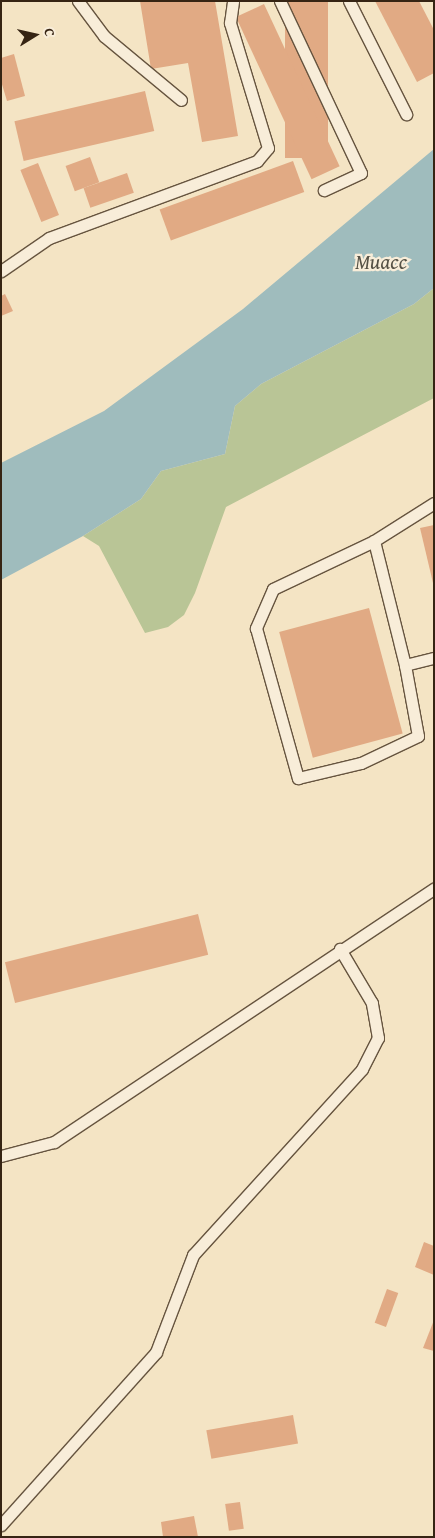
<!DOCTYPE html>
<meta charset="utf-8">
<style>
body{margin:0}
#map{position:relative;width:435px;height:1538px;overflow:hidden;background:#f4e4c4;font-family:"Gentium Book Plus",serif}
div>[style]{position:absolute}
.green>*{inset:0;background:#b9c596}
.water>*{inset:0;background:#9fbcbd}
.building>*{inset:0;background:#e1aa84;transform-origin:0 0}
.roads{filter:drop-shadow(1px 0 #66543f) drop-shadow(-1px 0 #66543f) drop-shadow(0 1px #66543f) drop-shadow(0 -1px #66543f)}
.service>*{height:11px;margin:-5.5px;padding:0 5.5px;transform-origin:5.5px;border-radius:5.5px;background:#f8edd9}
span{translate:-50% -50%;white-space:nowrap;text-align:center;line-height:1.15;-webkit-text-stroke:4.5px #f8edd9;paint-order:stroke}
.water-label{font-size:21px;color:#565246;font-style:italic}
.frame{position:absolute;inset:0;border:2px solid #362413;pointer-events:none}
.north{position:absolute;left:10px;top:10px;width:50px;height:50px;-webkit-text-stroke:4px #f8edd9;paint-order:stroke;rotate:80deg;font-size:14px;font-weight:700;line-height:20px;text-align:center;color:#362413}
.north::after{content:'';display:block;margin:auto;width:18px;height:22px;background:#362413;clip-path:polygon(50% 0,100% 100%,50% 72%,0 100%)}
</style>
<div id="map">
<div class="green">
<div style="clip-path:polygon(434px 288px,434px 398px,226px 507px,195px 593px,184px 615px,168px 627px,145px 633px,99px 546px,83px 536px,141px 499px,161px 471px,225px 454px,235px 406px,261px 384px,414px 304px)"></div>
</div>
<div class="water">
<div style="clip-path:polygon(434px 149px,434px 288px,414px 304px,261px 384px,235px 406px,225px 454px,161px 471px,141px 499px,83px 536px,1px 580px,1px 463px,104px 411px,243px 309px)"></div>
</div>
<div class="building">
<div style="clip-path:polygon(140px 1px,215px 1px,238px 136px,202px 142px,188px 63px,151px 69px)"></div>
<div style="left:285px;top:1px;width:43px;height:157px"></div>
<div style="clip-path:polygon(375px 1px,419px 1px,434px 30px,434px 73px,417px 82px)"></div>
<div style="left:264px;top:4px;width:179px;height:31px;rotate:65deg"></div>
<div style="clip-path:polygon(14px 54px,25px 96px,7px 101px,1px 81px,1px 58px)"></div>
<div style="left:145px;top:91px;width:41px;height:134px;rotate:77deg"></div>
<div style="left:90px;top:157px;width:27px;height:26px;rotate:70deg"></div>
<div style="left:293px;top:161px;width:33px;height:142px;rotate:70deg"></div>
<div style="left:38px;top:163px;width:56px;height:19px;rotate:68deg"></div>
<div style="left:127px;top:173px;width:21px;height:46px;rotate:71deg"></div>
<div style="clip-path:polygon(5px 294px,13px 311px,1px 316px,1px 296px)"></div>
<div style="clip-path:polygon(434px 525px,434px 582px,433px 583px,420px 528px)"></div>
<div style="left:369px;top:608px;width:130px;height:93px;rotate:75deg"></div>
<div style="left:198px;top:914px;width:42px;height:199px;rotate:76deg"></div>
<div style="clip-path:polygon(424px 1242px,434px 1246px,434px 1275px,415px 1267px)"></div>
<div style="left:387px;top:1289px;width:12px;height:36px;rotate:20deg"></div>
<div style="clip-path:polygon(434px 1320px,434px 1351px,423px 1348px)"></div>
<div style="left:293px;top:1415px;width:29px;height:88px;rotate:80deg"></div>
<div style="left:240px;top:1502px;width:27px;height:15px;rotate:82deg"></div>
<div style="clip-path:polygon(194px 1516px,198px 1537px,163px 1537px,161px 1522px)"></div>
</div>
<div class="roads">
<div class="service">
<div style="left:78px;top:1px;width:44px;rotate:53.4deg"></div>
<div style="left:104px;top:36px;width:100px;rotate:39.7deg"></div>
<div style="left:280px;top:1px;width:190px;rotate:64.8deg"></div>
<div style="left:361px;top:173px;width:41px;rotate:155.3deg"></div>
<div style="left:349px;top:1px;width:127px;rotate:63.2deg"></div>
<div style="left:1px;top:271px;width:58px;rotate:-34.5deg"></div>
<div style="left:49px;top:238px;width:222px;rotate:-20.3deg"></div>
<div style="left:257px;top:161px;width:17px;rotate:-50deg"></div>
<div style="left:268px;top:148px;width:131px;rotate:-106.9deg"></div>
<div style="left:230px;top:23px;width:22px;rotate:-82deg"></div>
<div style="left:434px;top:503px;width:71px;rotate:147.7deg"></div>
<div style="left:374px;top:541px;width:112px;rotate:154.6deg"></div>
<div style="left:273px;top:589px;width:43px;rotate:113.6deg"></div>
<div style="left:256px;top:628px;width:156px;rotate:74.4deg"></div>
<div style="left:298px;top:778px;width:65px;rotate:-13.4deg"></div>
<div style="left:361px;top:763px;width:63px;rotate:-25.3deg"></div>
<div style="left:418px;top:736px;width:72px;rotate:-100.4deg"></div>
<div style="left:405px;top:665px;width:30px;rotate:-14deg"></div>
<div style="left:374px;top:541px;width:128px;rotate:76deg"></div>
<div style="left:1px;top:1156px;width:55px;rotate:-14.8deg"></div>
<div style="left:54px;top:1142px;width:457px;rotate:-33.7deg"></div>
<div style="left:1px;top:1525px;width:232px;rotate:-48.1deg"></div>
<div style="left:156px;top:1352px;width:104px;rotate:-69.1deg"></div>
<div style="left:193px;top:1255px;width:251px;rotate:-47.7deg"></div>
<div style="left:362px;top:1069px;width:35px;rotate:-63deg"></div>
<div style="left:378px;top:1038px;width:36px;rotate:-100deg"></div>
<div style="left:372px;top:1003px;width:63px;rotate:-120.7deg"></div>
</div>
</div>
<div class="water-label">
<span style="left:381px;top:262px">Миасс</span>
</div>
<div class="frame"></div>
<div class="north">С</div>
</div>
